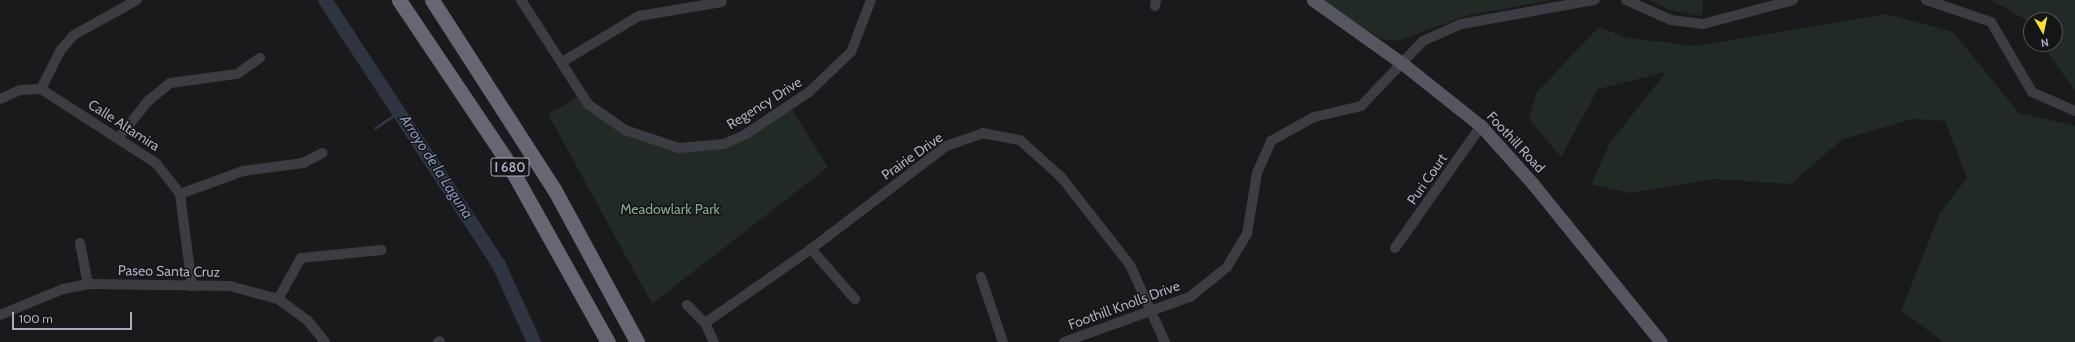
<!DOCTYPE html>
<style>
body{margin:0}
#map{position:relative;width:2075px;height:342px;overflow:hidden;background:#1a191c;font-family:Cabin,sans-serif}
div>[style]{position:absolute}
.green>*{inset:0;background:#212a24}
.stream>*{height:2.5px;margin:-1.25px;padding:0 1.25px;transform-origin:1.25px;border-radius:1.25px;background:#2e3541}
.river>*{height:14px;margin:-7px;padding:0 7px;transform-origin:7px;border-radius:7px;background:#2e3541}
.minor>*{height:10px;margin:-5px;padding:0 5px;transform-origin:5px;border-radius:5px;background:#3c3c43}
.major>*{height:13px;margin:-6.5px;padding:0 6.5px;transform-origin:6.5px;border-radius:6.5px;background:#565660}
.highway>*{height:15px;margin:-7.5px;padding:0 7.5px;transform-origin:7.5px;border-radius:7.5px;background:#666772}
span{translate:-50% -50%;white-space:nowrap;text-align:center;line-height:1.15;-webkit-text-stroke:3px #151417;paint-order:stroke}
.shield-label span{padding:1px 3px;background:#151417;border:1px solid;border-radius:3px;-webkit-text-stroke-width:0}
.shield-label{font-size:13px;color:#abadbc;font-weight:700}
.street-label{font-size:14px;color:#abadbc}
.park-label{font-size:14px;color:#81a78b}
.water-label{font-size:15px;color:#8193b8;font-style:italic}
.north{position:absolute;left:2023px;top:12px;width:40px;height:40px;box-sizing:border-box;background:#151417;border:1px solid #515159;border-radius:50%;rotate:171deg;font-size:11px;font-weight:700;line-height:16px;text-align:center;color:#abadbc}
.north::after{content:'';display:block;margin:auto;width:14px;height:18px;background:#fadf33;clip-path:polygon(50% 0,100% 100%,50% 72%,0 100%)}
.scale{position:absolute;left:12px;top:312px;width:120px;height:18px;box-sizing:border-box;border:2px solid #abadbc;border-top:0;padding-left:5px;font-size:12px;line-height:14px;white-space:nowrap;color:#abadbc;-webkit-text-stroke:3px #151417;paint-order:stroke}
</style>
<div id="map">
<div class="green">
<div style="clip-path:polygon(1321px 0,1553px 0,1469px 15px,1397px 41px,1381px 39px)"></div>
<div style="clip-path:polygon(1650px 0,1703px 0,1702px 16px,1669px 10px)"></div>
<div style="clip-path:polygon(1991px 0,2075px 0,2075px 91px,2042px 44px,2055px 44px,2055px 20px,2031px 20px,2031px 28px,2026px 20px)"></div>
<div style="clip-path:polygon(1885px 14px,1953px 32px,2019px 113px,2075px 126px,2075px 342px,1944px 342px,1901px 311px,1940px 213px,1967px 178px,1945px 121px,1912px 119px,1841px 140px,1791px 184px,1714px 179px,1628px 193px,1591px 184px,1610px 143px,1666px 72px,1598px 89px,1561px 157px,1529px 119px,1537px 92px,1599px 27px,1627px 38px,1697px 46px)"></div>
<div style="clip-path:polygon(581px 95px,591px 107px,660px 144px,725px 141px,789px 105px,828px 167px,652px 304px,548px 114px)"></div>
</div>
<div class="stream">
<div style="left:375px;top:128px;width:30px;rotate:-34deg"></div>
</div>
<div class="river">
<div style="left:325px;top:0;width:315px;rotate:56.7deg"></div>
<div style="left:498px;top:263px;width:87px;rotate:65.5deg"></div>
</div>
<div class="minor">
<div style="left:521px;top:0;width:124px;rotate:57.2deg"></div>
<div style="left:588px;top:104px;width:45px;rotate:35.1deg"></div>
<div style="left:625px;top:130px;width:57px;rotate:18.4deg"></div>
<div style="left:679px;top:148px;width:45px;rotate:-5.1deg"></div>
<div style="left:724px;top:144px;width:24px;rotate:-24deg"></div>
<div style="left:746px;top:134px;width:76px;rotate:-33.7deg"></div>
<div style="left:809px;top:92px;width:58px;rotate:-43.6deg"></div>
<div style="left:851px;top:52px;width:56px;rotate:-69deg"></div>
<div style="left:1626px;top:0;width:49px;rotate:24deg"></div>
<div style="left:1671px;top:20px;width:32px;rotate:7deg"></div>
<div style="left:1703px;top:24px;width:93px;rotate:-14.9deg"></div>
<div style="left:1926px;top:0;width:69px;rotate:18.7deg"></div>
<div style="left:1991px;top:22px;width:81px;rotate:59.6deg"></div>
<div style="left:2032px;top:92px;width:47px;rotate:23.8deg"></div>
<div style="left:1155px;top:6px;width:6px;rotate:-81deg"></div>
<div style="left:562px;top:62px;width:90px;rotate:-30.9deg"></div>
<div style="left:639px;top:16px;width:84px;rotate:-9.6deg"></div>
<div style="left:41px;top:89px;width:42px;rotate:-63.4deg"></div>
<div style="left:60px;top:51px;width:21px;rotate:-49deg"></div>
<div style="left:74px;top:35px;width:72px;rotate:-29.1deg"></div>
<div style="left:0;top:99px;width:22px;rotate:-24deg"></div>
<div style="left:20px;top:90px;width:21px;rotate:-3deg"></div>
<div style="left:41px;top:89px;width:137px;rotate:32.8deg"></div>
<div style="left:156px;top:163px;width:39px;rotate:52deg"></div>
<div style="left:180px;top:194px;width:93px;rotate:82.6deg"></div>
<div style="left:120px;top:136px;width:45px;rotate:-51.3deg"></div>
<div style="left:148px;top:101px;width:28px;rotate:-39deg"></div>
<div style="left:170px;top:83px;width:68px;rotate:-7.7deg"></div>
<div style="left:237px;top:74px;width:28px;rotate:-35deg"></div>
<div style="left:180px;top:194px;width:67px;rotate:-20.1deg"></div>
<div style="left:243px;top:171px;width:61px;rotate:-7.6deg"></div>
<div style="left:303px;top:163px;width:22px;rotate:-27deg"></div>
<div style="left:80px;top:243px;width:42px;rotate:79deg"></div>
<div style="left:1395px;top:248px;width:149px;rotate:-54.8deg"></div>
<div style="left:811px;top:249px;width:67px;rotate:48.7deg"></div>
<div style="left:981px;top:277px;width:69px;rotate:71.3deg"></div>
<div style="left:278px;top:299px;width:47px;rotate:-60.7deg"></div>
<div style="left:301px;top:258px;width:81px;rotate:-5.6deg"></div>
<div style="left:687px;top:305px;width:25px;rotate:45deg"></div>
<div style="left:705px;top:323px;width:21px;rotate:65deg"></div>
<div style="left:0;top:315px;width:68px;rotate:-22.4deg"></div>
<div style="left:63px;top:289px;width:25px;rotate:-11deg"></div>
<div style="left:88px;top:284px;width:142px;rotate:0.8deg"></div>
<div style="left:230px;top:286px;width:50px;rotate:15.2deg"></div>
<div style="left:278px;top:299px;width:37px;rotate:36deg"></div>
<div style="left:308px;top:321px;width:27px;rotate:51deg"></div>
<div style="left:705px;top:323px;width:129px;rotate:-34.9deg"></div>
<div style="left:811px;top:249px;width:170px;rotate:-37.3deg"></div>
<div style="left:946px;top:146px;width:39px;rotate:-19deg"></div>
<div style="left:983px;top:133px;width:38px;rotate:11deg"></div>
<div style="left:1020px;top:140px;width:57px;rotate:42.1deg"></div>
<div style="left:1062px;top:178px;width:110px;rotate:52deg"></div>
<div style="left:1130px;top:265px;width:85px;rotate:65.6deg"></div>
<div style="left:438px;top:342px;width:2px;rotate:-27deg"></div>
<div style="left:1064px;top:342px;width:134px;rotate:-19.7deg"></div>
<div style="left:1190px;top:297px;width:48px;rotate:-39deg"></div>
<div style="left:1227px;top:267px;width:39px;rotate:-59deg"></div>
<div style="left:1247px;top:234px;width:62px;rotate:-80.7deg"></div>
<div style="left:1257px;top:173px;width:35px;rotate:-66deg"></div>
<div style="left:1271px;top:141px;width:49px;rotate:-29.2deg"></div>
<div style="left:1314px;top:117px;width:48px;rotate:-13.2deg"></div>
<div style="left:1361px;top:106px;width:90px;rotate:-46.4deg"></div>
<div style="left:1423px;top:41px;width:42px;rotate:-24.1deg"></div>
<div style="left:1461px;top:24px;width:136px;rotate:-10.2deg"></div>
</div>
<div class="major">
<div style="left:1313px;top:0;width:110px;rotate:35.4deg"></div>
<div style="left:1403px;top:64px;width:100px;rotate:38.5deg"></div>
<div style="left:1481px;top:126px;width:78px;rotate:48.1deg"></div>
<div style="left:1533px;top:184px;width:203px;rotate:51deg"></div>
</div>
<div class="highway">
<div style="left:399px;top:0;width:190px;rotate:56.1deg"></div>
<div style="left:505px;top:158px;width:211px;rotate:60.8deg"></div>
<div style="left:432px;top:0;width:225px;rotate:57.2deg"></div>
<div style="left:554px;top:189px;width:174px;rotate:61.5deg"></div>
</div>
<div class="shield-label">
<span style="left:510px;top:167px">I 680</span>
</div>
<div class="street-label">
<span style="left:764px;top:103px;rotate:-32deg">Regency Drive</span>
<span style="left:124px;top:125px;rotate:33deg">Calle Altamira</span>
<span style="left:1516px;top:142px;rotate:47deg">Foothill Road</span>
<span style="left:912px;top:156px;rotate:-35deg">Prairie Drive</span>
<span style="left:1427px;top:179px;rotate:-55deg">Puri Court</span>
<span style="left:169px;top:271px;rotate:1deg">Paseo Santa Cruz</span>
<span style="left:1124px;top:305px;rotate:-20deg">Foothill Knolls Drive</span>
</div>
<div class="park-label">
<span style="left:670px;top:209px">Meadowlark Park</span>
</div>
<div class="water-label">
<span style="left:436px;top:167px;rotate:57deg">Arroyo de la Laguna</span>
</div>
<div class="north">N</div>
<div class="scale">100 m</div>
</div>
